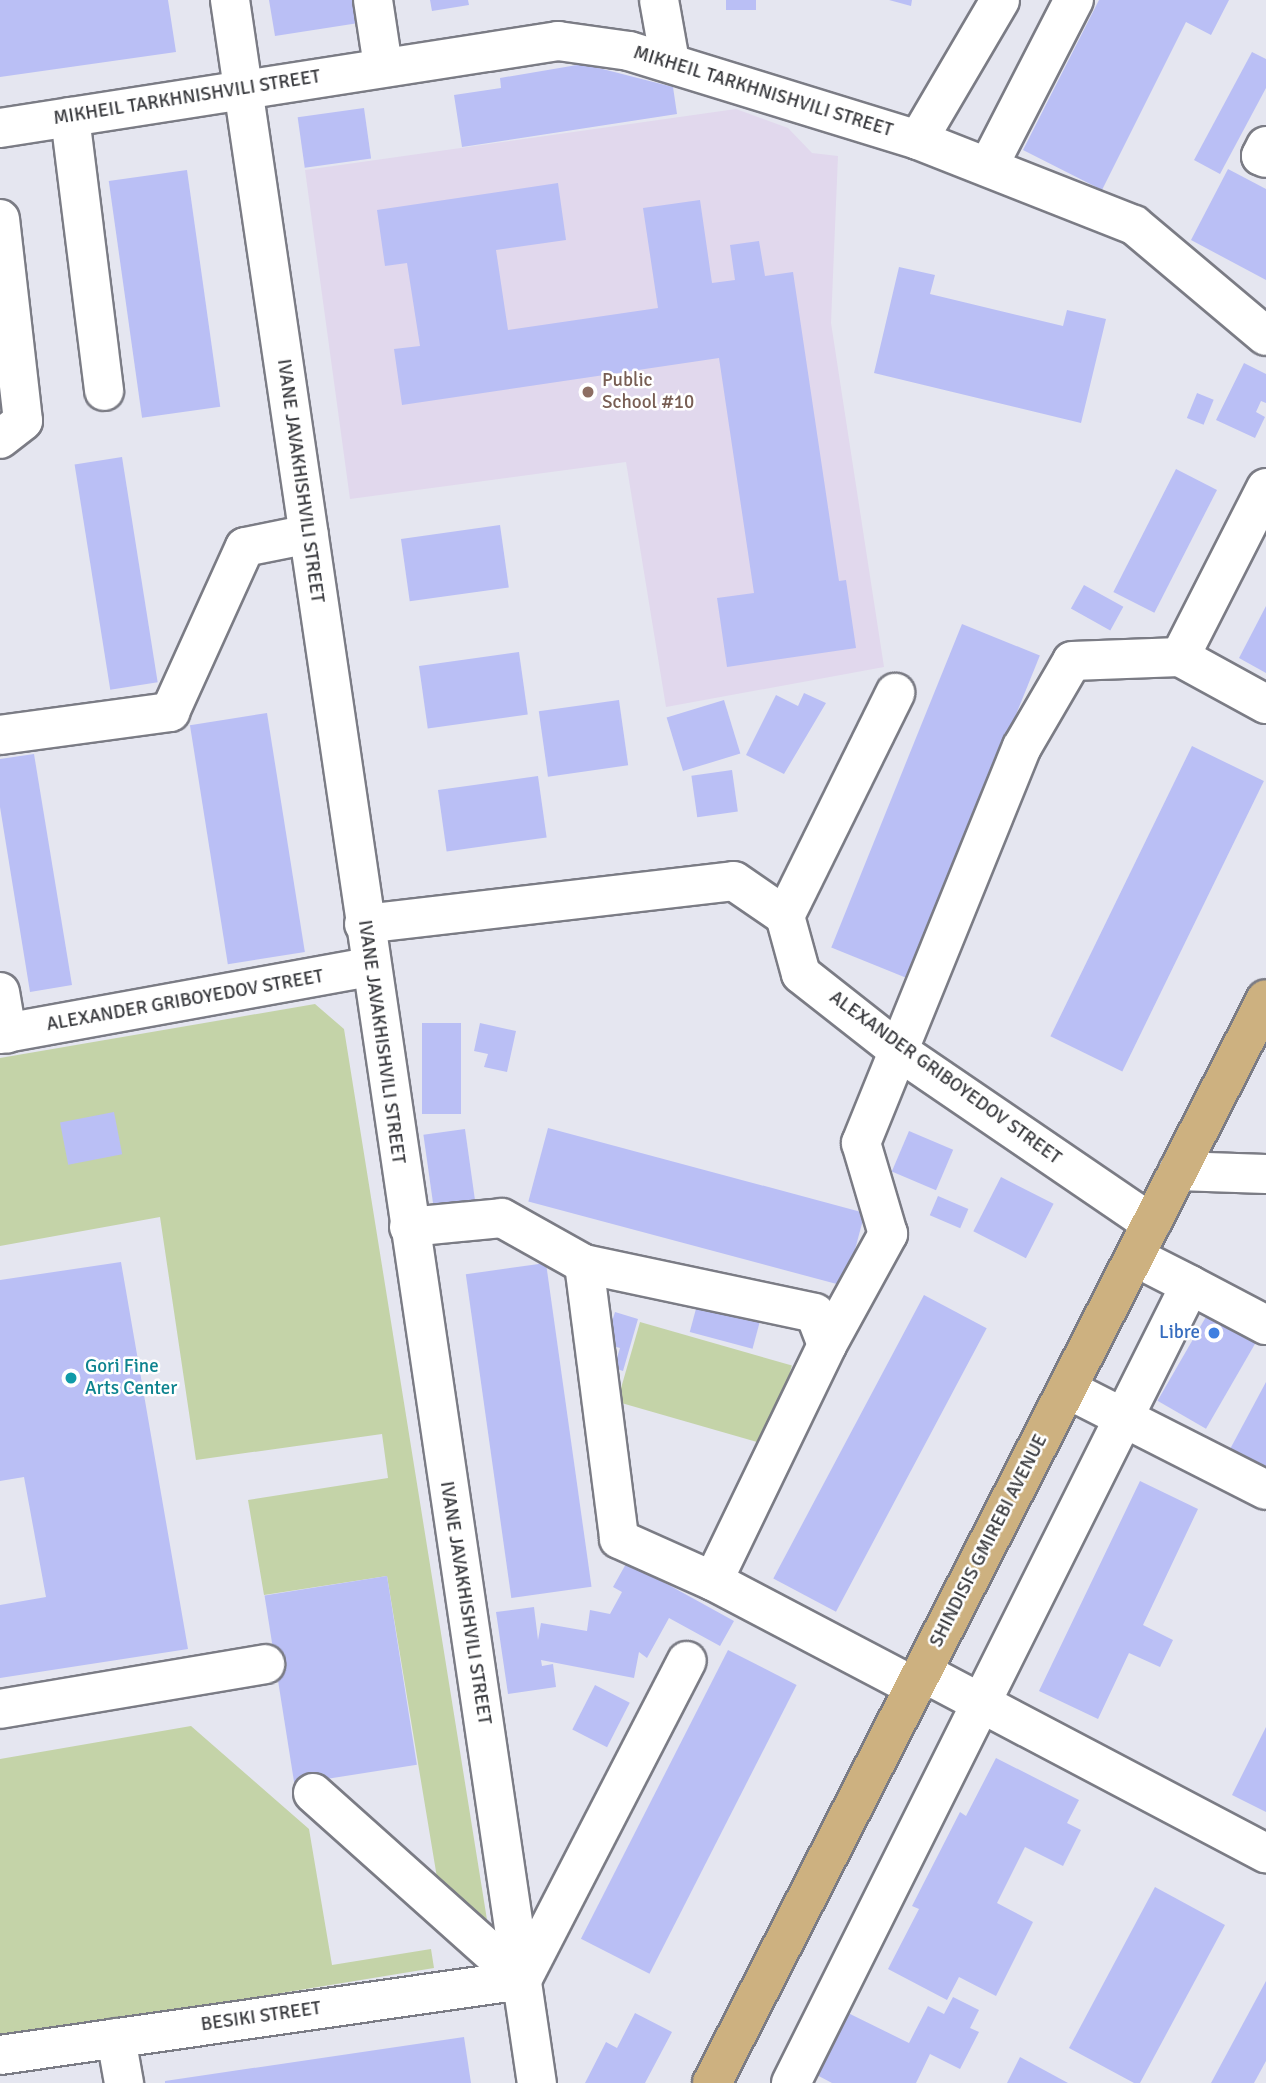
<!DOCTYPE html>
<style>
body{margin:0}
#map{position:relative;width:1266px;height:2083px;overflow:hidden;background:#e5e6f0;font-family:Signika,sans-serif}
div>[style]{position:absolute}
.education>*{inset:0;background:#e1d8ed}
.green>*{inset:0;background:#c4d3a8;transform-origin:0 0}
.building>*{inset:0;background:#babff5;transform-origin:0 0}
.roads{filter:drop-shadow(2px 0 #7b7c85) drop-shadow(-2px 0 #7b7c85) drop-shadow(0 2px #7b7c85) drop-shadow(0 -2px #7b7c85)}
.minor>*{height:38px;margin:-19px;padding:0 19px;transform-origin:19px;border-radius:19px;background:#fff}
.major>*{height:38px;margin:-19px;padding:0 19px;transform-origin:19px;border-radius:19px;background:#cdb180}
.dots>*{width:19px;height:19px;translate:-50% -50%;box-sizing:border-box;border:4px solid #fff;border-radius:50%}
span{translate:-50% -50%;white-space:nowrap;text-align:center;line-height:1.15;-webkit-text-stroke:5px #fff;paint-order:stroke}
.street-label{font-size:19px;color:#3a3b3f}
.education-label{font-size:19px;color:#785e54}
.left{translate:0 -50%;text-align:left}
.shop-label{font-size:19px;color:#366cbe}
.right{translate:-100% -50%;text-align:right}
.culture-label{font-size:19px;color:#0d838f}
</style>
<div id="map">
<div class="education">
<div style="clip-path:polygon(736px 109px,788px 128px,812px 153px,838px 156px,831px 323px,884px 667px,666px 707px,626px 462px,350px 499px,305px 170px)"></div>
</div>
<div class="green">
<div style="clip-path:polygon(315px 1004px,344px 1029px,488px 1926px,446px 1932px,387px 1576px,264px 1595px,248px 1500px,388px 1478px,382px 1434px,196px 1460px,160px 1217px,0 1246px,0 1058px)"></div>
<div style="left:640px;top:1322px;width:158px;height:83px;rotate:16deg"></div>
<div style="clip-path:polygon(191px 1726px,309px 1829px,332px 1965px,431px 1949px,434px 1968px,0 2039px,0 1759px)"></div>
</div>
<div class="building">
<div style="clip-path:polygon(0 0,168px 0,176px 52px,0 77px)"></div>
<div style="clip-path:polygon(269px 0,361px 0,365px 22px,275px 36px)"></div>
<div style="clip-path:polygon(430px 0,468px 0,469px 5px,432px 11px)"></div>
<div style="left:726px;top:0;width:30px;height:10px"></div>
<div style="clip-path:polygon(889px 0,912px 0,911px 6px)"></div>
<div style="clip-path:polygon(1099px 0,1229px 0,1211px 35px,1186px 22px,1102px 190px,1023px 150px)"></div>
<div style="clip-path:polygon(1252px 52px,1266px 59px,1266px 88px,1220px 174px,1194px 160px)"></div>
<div style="clip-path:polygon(583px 64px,673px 87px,677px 114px,462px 147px,454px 95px,501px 88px,500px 78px)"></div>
<div style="left:364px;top:108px;width:51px;height:67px;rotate:82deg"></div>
<div style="clip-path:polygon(1228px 169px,1266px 189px,1266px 280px,1191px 240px)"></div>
<div style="left:187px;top:170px;width:239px;height:79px;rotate:82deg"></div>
<div style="clip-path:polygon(558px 183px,566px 240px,496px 250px,508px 330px,658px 308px,643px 208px,700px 200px,712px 283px,735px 280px,730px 245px,759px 241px,765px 276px,793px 272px,839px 581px,846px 580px,856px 648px,727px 667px,717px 598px,754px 593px,719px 358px,402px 405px,394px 349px,420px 346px,407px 263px,385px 266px,377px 210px)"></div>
<div style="clip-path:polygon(899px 267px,935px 275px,930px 294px,1063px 326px,1067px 310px,1106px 319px,1081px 423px,874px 373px)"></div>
<div style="clip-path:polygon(1244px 363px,1266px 374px,1266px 403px,1261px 401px,1256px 412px,1265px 417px,1255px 438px,1216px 420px)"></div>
<div style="left:1197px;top:393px;width:18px;height:27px;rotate:22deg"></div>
<div style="left:122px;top:457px;width:228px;height:48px;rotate:81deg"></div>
<div style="left:1176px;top:469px;width:46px;height:138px;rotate:27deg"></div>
<div style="left:500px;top:525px;width:63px;height:100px;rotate:82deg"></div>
<div style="left:1084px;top:585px;width:45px;height:27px;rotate:29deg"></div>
<div style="clip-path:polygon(1266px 606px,1266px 673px,1239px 658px)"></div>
<div style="left:962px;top:624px;width:84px;height:349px;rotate:22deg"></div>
<div style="left:519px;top:652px;width:63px;height:101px;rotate:82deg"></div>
<div style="clip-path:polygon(804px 693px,826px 703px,784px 774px,746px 755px,776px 695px,798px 706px)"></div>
<div style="left:619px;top:700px;width:66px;height:81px;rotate:82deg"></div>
<div style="left:724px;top:700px;width:56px;height:60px;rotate:73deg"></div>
<div style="left:267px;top:713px;width:242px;height:78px;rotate:81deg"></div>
<div style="left:1192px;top:746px;width:80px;height:323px;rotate:26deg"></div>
<div style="clip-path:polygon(34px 754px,72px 985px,30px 992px,0 807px,0 759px)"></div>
<div style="left:732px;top:770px;width:42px;height:41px;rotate:82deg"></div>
<div style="left:538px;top:776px;width:62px;height:101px;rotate:82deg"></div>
<div style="left:422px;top:1023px;width:39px;height:91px"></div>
<div style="clip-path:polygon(480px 1023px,516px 1031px,507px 1072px,484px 1067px,488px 1054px,474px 1051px)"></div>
<div style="left:114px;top:1112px;width:43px;height:55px;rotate:79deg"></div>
<div style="left:548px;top:1128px;width:328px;height:76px;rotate:15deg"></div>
<div style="left:465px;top:1129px;width:77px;height:42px;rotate:82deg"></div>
<div style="left:909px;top:1131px;width:48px;height:44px;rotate:23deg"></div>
<div style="left:1001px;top:1177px;width:59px;height:61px;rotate:27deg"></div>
<div style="left:938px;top:1196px;width:33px;height:21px;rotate:23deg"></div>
<div style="clip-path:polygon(121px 1262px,188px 1649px,0 1678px,0 1605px,46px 1597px,24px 1477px,0 1481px,0 1280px)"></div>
<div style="left:546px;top:1263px;width:327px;height:81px;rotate:82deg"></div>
<div style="left:924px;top:1295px;width:71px;height:321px;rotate:28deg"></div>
<div style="left:697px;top:1305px;width:65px;height:28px;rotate:15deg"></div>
<div style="clip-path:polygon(615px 1312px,638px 1319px,623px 1371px,614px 1368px,620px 1348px,605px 1344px)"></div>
<div style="left:1207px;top:1315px;width:56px;height:99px;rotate:30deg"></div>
<div style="clip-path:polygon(1266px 1382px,1266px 1471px,1229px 1451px)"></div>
<div style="clip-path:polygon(1140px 1481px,1198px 1509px,1143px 1625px,1173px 1640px,1160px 1667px,1129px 1653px,1098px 1719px,1039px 1691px)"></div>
<div style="clip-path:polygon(627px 1562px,734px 1621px,720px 1646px,669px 1618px,647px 1658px,639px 1652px,634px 1678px,541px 1660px,542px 1666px,553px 1664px,556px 1687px,508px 1694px,496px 1612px,534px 1607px,538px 1640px,541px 1623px,587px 1631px,590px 1610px,610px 1614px,622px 1592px,613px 1587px)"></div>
<div style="left:387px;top:1576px;width:191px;height:124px;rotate:81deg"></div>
<div style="left:728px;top:1650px;width:77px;height:324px;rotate:27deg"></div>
<div style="left:595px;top:1685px;width:39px;height:50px;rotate:27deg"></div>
<div style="clip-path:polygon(1266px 1727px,1266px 1812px,1232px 1795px)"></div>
<div style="clip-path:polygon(996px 1758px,1079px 1800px,1067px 1823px,1081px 1830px,1063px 1866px,1025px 1847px,997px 1903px,1033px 1922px,996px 1996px,959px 1977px,947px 2000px,888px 1969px,919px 1909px,912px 1906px,960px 1812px,966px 1816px)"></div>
<div style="clip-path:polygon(1155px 1887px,1225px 1925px,1140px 2083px,1134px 2083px,1069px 2048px)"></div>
<div style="clip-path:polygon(1266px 1981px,1266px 2061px,1254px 2083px,1211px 2083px)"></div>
<div style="clip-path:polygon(953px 1997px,979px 2010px,970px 2028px,979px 2032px,960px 2069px,930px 2054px,916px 2083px,832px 2083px,813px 2073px,844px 2011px,909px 2043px,928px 2006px,944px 2014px)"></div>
<div style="clip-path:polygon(635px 2013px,672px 2032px,645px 2083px,585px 2083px,606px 2042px,617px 2048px)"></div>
<div style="clip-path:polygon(464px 2037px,471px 2083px,165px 2083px,165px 2081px)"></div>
<div style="clip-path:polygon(1020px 2057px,1068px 2083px,1007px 2083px)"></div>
</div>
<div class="roads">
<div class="minor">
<div style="left:230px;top:0;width:2106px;rotate:81.62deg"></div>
<div style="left:373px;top:0;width:67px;rotate:81.4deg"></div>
<div style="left:659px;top:0;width:63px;rotate:79.9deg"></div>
<div style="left:70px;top:117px;width:276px;rotate:82.9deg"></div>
<div style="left:0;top:128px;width:565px;rotate:-8.86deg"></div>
<div style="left:558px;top:41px;width:72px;rotate:8deg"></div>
<div style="left:629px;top:51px;width:302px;rotate:17.1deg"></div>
<div style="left:918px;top:140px;width:232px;rotate:21.5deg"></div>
<div style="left:1134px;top:225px;width:172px;rotate:40.1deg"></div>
<div style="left:918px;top:140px;width:162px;rotate:-59.6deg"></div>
<div style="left:1266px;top:146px;width:11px;rotate:117deg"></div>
<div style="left:1261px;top:156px;width:5px;rotate:22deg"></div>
<div style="left:988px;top:167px;width:188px;rotate:-62.8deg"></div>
<div style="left:0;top:219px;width:203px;rotate:83.5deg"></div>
<div style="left:23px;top:421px;width:29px;rotate:142deg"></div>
<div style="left:1266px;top:488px;width:190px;rotate:117deg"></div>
<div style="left:1180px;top:657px;width:98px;rotate:28.7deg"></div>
<div style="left:0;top:735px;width:172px;rotate:-7.7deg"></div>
<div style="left:170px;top:712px;width:181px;rotate:-65.6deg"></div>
<div style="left:245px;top:547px;width:65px;rotate:-11.5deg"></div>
<div style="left:785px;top:916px;width:249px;rotate:-63.7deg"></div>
<div style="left:364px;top:924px;width:372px;rotate:-6.6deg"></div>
<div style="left:734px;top:881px;width:62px;rotate:34.5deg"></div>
<div style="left:785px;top:916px;width:60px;rotate:74.6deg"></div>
<div style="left:801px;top:974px;width:126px;rotate:38.2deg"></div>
<div style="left:900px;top:1052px;width:304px;rotate:34.3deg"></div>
<div style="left:0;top:992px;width:42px;rotate:80.3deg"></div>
<div style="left:0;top:1034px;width:375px;rotate:-10.3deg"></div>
<div style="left:1178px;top:1171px;width:88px;rotate:2deg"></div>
<div style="left:409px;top:1227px;width:93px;rotate:-5.5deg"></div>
<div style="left:502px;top:1218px;width:94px;rotate:29.3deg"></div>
<div style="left:1190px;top:1285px;width:86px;rotate:27.8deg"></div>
<div style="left:827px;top:1345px;width:127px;rotate:-61.2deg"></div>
<div style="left:888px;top:1234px;width:95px;rotate:-106.5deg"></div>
<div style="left:861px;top:1143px;width:427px;rotate:-67.9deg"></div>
<div style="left:1022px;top:747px;width:99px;rotate:-59.8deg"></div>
<div style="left:1072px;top:661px;width:108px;rotate:-2.1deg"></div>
<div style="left:1067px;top:1389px;width:223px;rotate:26.9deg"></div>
<div style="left:713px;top:1581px;width:262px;rotate:-64.2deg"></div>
<div style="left:827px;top:1345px;width:34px;rotate:-111deg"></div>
<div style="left:815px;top:1313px;width:236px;rotate:-168deg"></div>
<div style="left:584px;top:1264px;width:277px;rotate:82.7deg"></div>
<div style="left:619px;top:1539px;width:103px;rotate:24.1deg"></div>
<div style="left:713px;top:1581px;width:228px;rotate:27.7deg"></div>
<div style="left:922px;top:1672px;width:389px;rotate:27.8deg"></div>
<div style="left:0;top:1709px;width:269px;rotate:-9.6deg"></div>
<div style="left:313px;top:1793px;width:280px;rotate:41.8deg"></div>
<div style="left:522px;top:1980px;width:359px;rotate:-62.7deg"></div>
<div style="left:116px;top:2038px;width:46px;rotate:79.9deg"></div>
<div style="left:0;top:2055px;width:527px;rotate:-8.18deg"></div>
<div style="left:791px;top:2083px;width:892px;rotate:-63.43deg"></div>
<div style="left:1190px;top:1285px;width:62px;rotate:-153deg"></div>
</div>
<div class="major">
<div style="left:712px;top:2083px;width:1217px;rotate:-62.93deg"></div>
</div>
</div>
<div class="dots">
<div style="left:588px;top:392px;background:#8d6e63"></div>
<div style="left:1214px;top:1333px;background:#3f7fe0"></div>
<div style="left:71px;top:1378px;background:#0f9aa8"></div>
</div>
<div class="street-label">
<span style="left:763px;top:92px;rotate:17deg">MIKHEIL TARKHNISHVILI STREET</span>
<span style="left:187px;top:98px;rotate:-9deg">MIKHEIL TARKHNISHVILI STREET</span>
<span style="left:300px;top:481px;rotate:82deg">IVANE JAVAKHISHVILI STREET</span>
<span style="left:185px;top:1001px;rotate:-10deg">ALEXANDER GRIBOYEDOV STREET</span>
<span style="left:381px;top:1042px;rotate:82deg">IVANE JAVAKHISHVILI STREET</span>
<span style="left:945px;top:1078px;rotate:36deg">ALEXANDER GRIBOYEDOV STREET</span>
<span style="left:989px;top:1541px;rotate:-63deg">SHINDISIS GMIREBI AVENUE</span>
<span style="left:465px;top:1603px;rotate:81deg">IVANE JAVAKHISHVILI STREET</span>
<span style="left:261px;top:2017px;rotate:-8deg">BESIKI STREET</span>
</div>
<div class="education-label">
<span class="left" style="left:602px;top:392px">Public<br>School #10</span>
</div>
<div class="shop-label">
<span class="right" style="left:1200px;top:1333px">Libre</span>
</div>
<div class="culture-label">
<span class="left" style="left:85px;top:1378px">Gori Fine<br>Arts Center</span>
</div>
</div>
